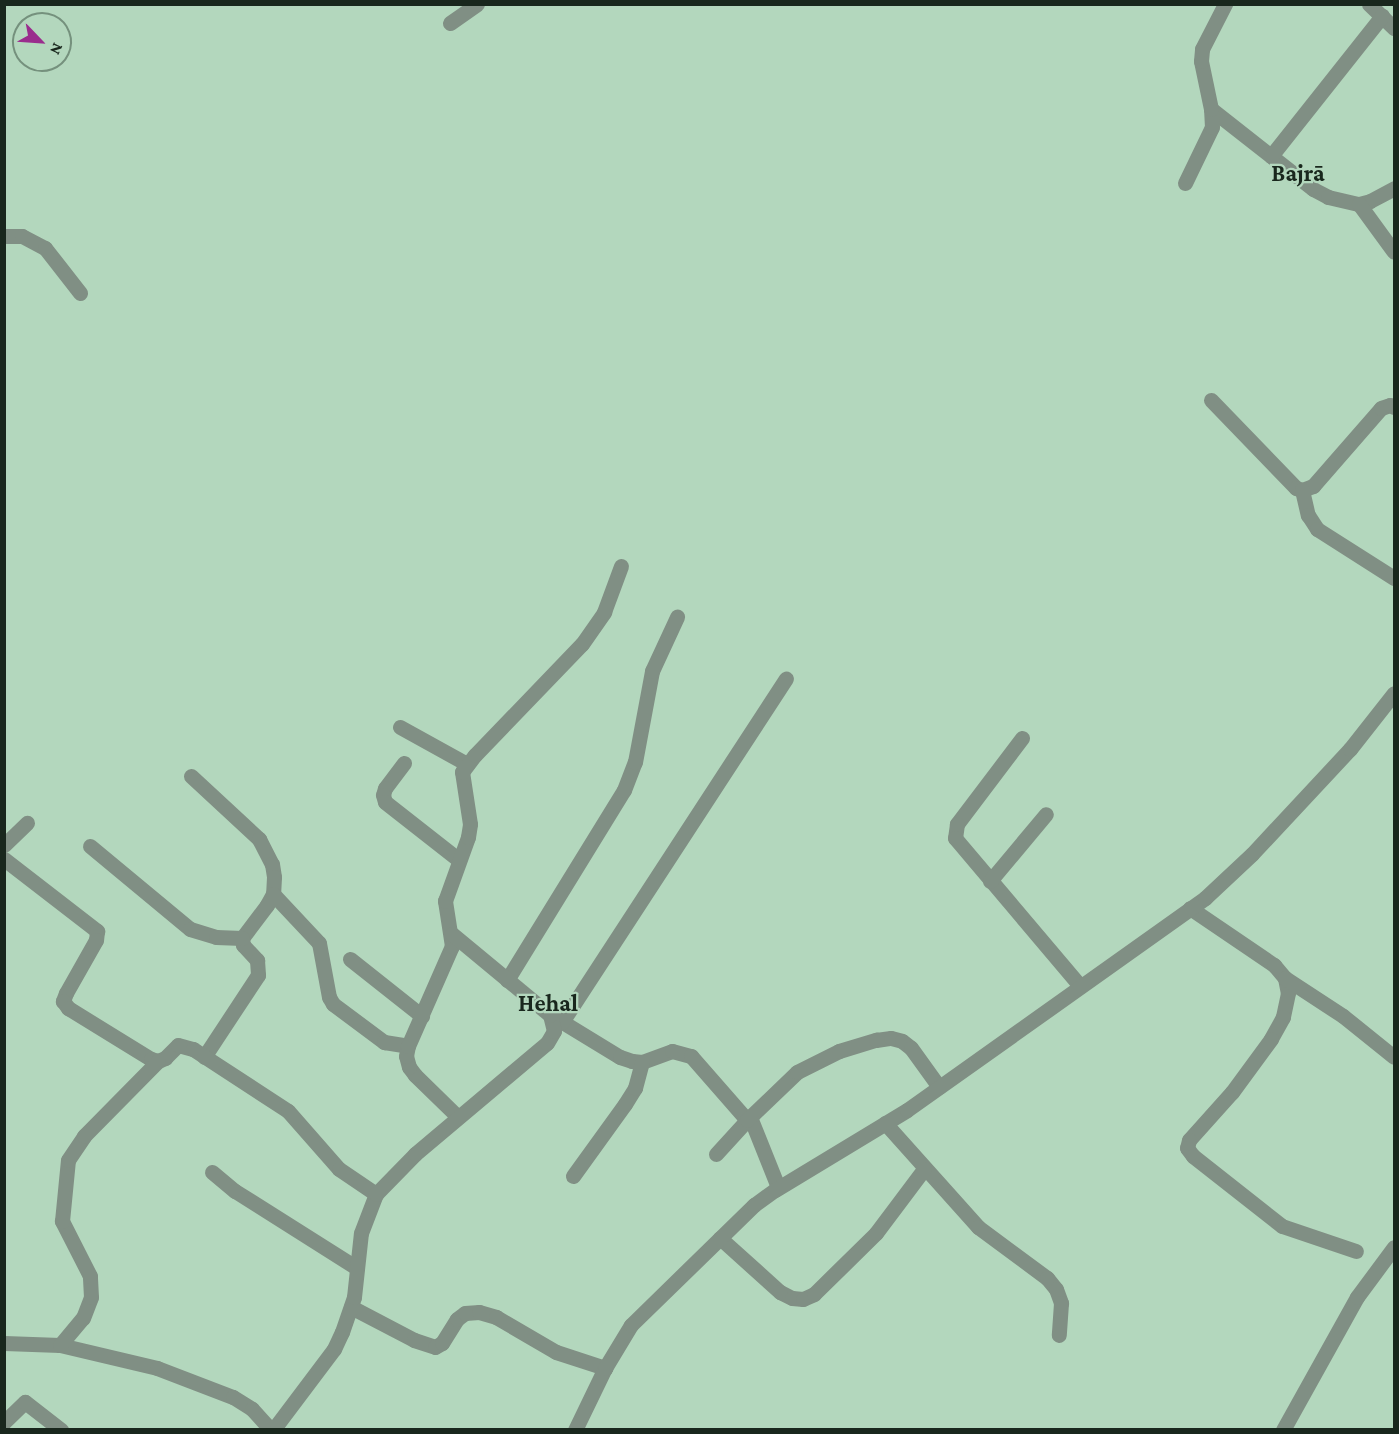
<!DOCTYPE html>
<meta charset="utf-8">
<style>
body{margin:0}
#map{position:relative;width:1399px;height:1434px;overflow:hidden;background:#b3d7bd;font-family:"Crimson Pro",serif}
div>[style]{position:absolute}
.street>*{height:15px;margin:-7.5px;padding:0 7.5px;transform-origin:7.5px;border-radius:7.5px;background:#808f84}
span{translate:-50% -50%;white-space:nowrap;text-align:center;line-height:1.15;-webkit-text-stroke:4.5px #b3d7bd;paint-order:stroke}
.district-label{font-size:24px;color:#19271d;font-weight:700}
.frame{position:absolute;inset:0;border:6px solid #19271d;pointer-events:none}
.north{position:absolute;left:12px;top:12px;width:60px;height:60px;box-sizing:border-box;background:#b3d7bd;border:2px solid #75917d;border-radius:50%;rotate:115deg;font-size:16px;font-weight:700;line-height:24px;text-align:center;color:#19271d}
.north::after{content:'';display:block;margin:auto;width:21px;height:27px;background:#9a2c8d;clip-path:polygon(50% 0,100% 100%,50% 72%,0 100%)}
</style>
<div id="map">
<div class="street">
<div style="left:1369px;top:4px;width:35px;rotate:44deg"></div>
<div style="left:450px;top:23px;width:33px;rotate:-35deg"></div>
<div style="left:1211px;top:109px;width:130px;rotate:38.1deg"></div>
<div style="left:1313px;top:189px;width:17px;rotate:28deg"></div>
<div style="left:1328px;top:197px;width:32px;rotate:13deg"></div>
<div style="left:1359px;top:204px;width:11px;rotate:-15deg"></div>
<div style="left:1370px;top:201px;width:27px;rotate:-28deg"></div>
<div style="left:1271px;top:156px;width:179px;rotate:-51.6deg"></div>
<div style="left:1185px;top:183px;width:62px;rotate:-64.3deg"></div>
<div style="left:1212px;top:127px;width:18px;rotate:-93deg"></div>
<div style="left:1211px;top:109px;width:49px;rotate:-101.8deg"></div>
<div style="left:1201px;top:61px;width:12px;rotate:-85deg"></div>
<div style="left:1202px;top:49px;width:51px;rotate:-62.9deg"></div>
<div style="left:1359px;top:204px;width:59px;rotate:53.9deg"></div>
<div style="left:4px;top:236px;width:18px"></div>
<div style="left:22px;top:236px;width:26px;rotate:28deg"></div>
<div style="left:45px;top:248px;width:57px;rotate:52.1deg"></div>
<div style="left:1211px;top:400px;width:122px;rotate:46deg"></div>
<div style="left:1296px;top:488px;width:6px;rotate:18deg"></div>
<div style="left:1302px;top:490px;width:12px;rotate:-20deg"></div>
<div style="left:1313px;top:486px;width:103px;rotate:-48.9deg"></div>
<div style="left:1381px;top:408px;width:9px;rotate:-18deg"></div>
<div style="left:1390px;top:405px;width:4px;rotate:27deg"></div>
<div style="left:1302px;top:490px;width:26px;rotate:77deg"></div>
<div style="left:1308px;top:515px;width:17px;rotate:57deg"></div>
<div style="left:1317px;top:529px;width:91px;rotate:32.5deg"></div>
<div style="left:400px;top:727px;width:77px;rotate:28.9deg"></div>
<div style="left:1022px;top:738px;width:108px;rotate:127.1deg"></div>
<div style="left:957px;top:824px;width:14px;rotate:98deg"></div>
<div style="left:955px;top:838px;width:194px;rotate:49.8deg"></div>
<div style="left:404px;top:763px;width:31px;rotate:127deg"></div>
<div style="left:385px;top:788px;width:7px;rotate:106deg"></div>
<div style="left:383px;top:795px;width:7px;rotate:74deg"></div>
<div style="left:385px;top:802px;width:94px;rotate:38.1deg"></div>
<div style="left:191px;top:776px;width:93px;rotate:42.8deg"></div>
<div style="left:259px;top:839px;width:28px;rotate:63deg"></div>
<div style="left:272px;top:864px;width:13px;rotate:81deg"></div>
<div style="left:274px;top:877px;width:17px;rotate:93deg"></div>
<div style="left:273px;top:894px;width:13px;rotate:119deg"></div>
<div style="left:267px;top:905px;width:41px;rotate:127.1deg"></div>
<div style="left:242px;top:938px;width:7px;rotate:82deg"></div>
<div style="left:243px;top:945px;width:21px;rotate:47deg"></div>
<div style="left:257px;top:960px;width:15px;rotate:86deg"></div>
<div style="left:258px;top:975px;width:98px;rotate:123.4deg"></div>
<div style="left:4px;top:845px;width:32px;rotate:-44deg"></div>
<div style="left:90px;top:846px;width:130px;rotate:39.7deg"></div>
<div style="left:190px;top:929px;width:27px;rotate:17deg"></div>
<div style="left:216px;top:937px;width:26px;rotate:2deg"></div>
<div style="left:4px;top:859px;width:118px;rotate:37.7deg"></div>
<div style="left:97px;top:931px;width:9px;rotate:96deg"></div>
<div style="left:96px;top:940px;width:61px;rotate:119.5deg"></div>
<div style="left:66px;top:993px;width:9px;rotate:111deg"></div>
<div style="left:63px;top:1001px;width:9px;rotate:54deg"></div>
<div style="left:68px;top:1008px;width:97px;rotate:31.6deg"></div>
<div style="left:151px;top:1059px;width:7px;rotate:16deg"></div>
<div style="left:158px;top:1061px;width:8px;rotate:-23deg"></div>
<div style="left:165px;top:1058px;width:18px;rotate:-45deg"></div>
<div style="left:178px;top:1045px;width:16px;rotate:15deg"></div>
<div style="left:193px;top:1049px;width:113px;rotate:33.1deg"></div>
<div style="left:288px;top:1111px;width:77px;rotate:48.7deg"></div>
<div style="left:339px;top:1169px;width:45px;rotate:34deg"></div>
<div style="left:990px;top:881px;width:87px;rotate:-50.1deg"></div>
<div style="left:273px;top:894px;width:67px;rotate:46.8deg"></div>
<div style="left:319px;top:943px;width:55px;rotate:79.5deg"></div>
<div style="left:329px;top:997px;width:8px;rotate:60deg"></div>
<div style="left:333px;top:1004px;width:64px;rotate:36.7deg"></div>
<div style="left:384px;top:1042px;width:24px;rotate:9deg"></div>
<div style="left:1190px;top:908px;width:102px;rotate:34.2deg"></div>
<div style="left:1274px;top:965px;width:17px;rotate:50deg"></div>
<div style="left:1285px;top:978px;width:15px;rotate:79deg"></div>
<div style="left:1288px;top:993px;width:25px;rotate:102deg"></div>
<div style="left:1283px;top:1017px;width:25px;rotate:119deg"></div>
<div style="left:1271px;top:1039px;width:66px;rotate:126.3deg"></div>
<div style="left:1232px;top:1092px;width:64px;rotate:131.9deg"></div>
<div style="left:1189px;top:1140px;width:8px;rotate:104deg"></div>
<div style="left:1187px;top:1148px;width:10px;rotate:53deg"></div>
<div style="left:1193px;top:1156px;width:113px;rotate:38.2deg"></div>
<div style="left:1282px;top:1226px;width:78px;rotate:18.7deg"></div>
<div style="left:350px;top:959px;width:92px;rotate:38.4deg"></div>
<div style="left:1285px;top:978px;width:69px;rotate:33.2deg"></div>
<div style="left:1343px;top:1016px;width:65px;rotate:38.8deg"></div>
<div style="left:507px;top:980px;width:223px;rotate:-58.4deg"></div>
<div style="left:624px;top:790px;width:30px;rotate:-69deg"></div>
<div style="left:635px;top:762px;width:93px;rotate:-79.4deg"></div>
<div style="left:652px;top:671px;width:60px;rotate:-65.2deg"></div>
<div style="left:556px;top:1018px;width:75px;rotate:31.4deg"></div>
<div style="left:620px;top:1057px;width:13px;rotate:18deg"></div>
<div style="left:632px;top:1061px;width:10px;rotate:6deg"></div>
<div style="left:642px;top:1062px;width:32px;rotate:-20deg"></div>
<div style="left:672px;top:1051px;width:20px;rotate:15deg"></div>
<div style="left:691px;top:1056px;width:85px;rotate:48.8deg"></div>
<div style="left:562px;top:1022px;width:410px;rotate:-56.9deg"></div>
<div style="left:458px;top:1117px;width:60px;rotate:-135.7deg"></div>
<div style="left:415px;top:1075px;width:10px;rotate:-127deg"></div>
<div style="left:409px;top:1067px;width:11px;rotate:-105deg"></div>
<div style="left:406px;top:1056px;width:10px;rotate:-79deg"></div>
<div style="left:408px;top:1046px;width:109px;rotate:-66.3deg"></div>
<div style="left:452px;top:946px;width:46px;rotate:-98.8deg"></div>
<div style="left:445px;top:901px;width:68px;rotate:-70.2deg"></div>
<div style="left:468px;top:837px;width:13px;rotate:-81deg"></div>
<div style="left:470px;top:824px;width:53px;rotate:-98.7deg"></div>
<div style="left:462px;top:772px;width:21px;rotate:-53deg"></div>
<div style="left:475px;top:755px;width:154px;rotate:-46.1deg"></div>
<div style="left:582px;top:644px;width:39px;rotate:-55deg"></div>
<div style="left:604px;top:612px;width:49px;rotate:-69.7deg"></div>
<div style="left:750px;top:1117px;width:75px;rotate:68.2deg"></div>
<div style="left:885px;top:1123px;width:140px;rotate:48.2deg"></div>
<div style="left:978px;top:1227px;width:86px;rotate:36.5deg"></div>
<div style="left:1047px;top:1278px;width:14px;rotate:51deg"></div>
<div style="left:1056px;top:1289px;width:15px;rotate:70deg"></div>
<div style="left:1061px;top:1303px;width:32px;rotate:94deg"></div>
<div style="left:716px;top:1154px;width:46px;rotate:-47.6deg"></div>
<div style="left:747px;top:1120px;width:69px;rotate:-43.8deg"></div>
<div style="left:797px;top:1072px;width:47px;rotate:-26.6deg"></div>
<div style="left:839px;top:1051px;width:39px;rotate:-17deg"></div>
<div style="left:876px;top:1040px;width:15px;rotate:-8deg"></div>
<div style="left:891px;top:1038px;width:11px;rotate:15deg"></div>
<div style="left:902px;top:1041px;width:11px;rotate:38deg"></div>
<div style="left:911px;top:1048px;width:48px;rotate:54.3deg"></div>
<div style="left:212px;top:1172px;width:30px;rotate:40deg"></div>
<div style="left:235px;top:1191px;width:144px;rotate:32.3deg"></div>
<div style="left:573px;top:1176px;width:89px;rotate:-54.2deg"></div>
<div style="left:625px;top:1104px;width:19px;rotate:-58deg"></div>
<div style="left:635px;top:1088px;width:27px;rotate:-75deg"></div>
<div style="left:720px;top:1238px;width:81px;rotate:42deg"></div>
<div style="left:780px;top:1292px;width:13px;rotate:27deg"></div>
<div style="left:792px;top:1298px;width:11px;rotate:5deg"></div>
<div style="left:803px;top:1299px;width:12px;rotate:-24deg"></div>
<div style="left:814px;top:1294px;width:87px;rotate:-44.5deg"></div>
<div style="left:876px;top:1233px;width:80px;rotate:-53.1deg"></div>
<div style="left:351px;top:1307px;width:71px;rotate:27.6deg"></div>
<div style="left:414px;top:1340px;width:22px;rotate:18deg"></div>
<div style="left:435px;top:1347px;width:8px;rotate:-30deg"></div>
<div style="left:442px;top:1343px;width:28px;rotate:-58deg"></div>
<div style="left:457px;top:1319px;width:10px;rotate:-37deg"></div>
<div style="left:465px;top:1313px;width:14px;rotate:-4deg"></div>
<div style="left:479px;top:1312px;width:18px;rotate:16deg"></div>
<div style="left:496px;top:1317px;width:69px;rotate:30.3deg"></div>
<div style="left:556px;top:1352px;width:52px;rotate:18.1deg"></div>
<div style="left:4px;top:1343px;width:56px;rotate:2deg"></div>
<div style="left:60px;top:1345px;width:100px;rotate:13.3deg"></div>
<div style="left:157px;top:1368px;width:81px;rotate:20.9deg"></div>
<div style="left:233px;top:1397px;width:22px;rotate:32deg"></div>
<div style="left:252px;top:1409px;width:28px;rotate:48deg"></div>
<div style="left:60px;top:1345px;width:35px;rotate:-50deg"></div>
<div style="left:83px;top:1318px;width:22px;rotate:-69deg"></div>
<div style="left:91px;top:1297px;width:21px;rotate:-93deg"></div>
<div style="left:90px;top:1276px;width:62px;rotate:-117deg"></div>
<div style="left:62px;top:1221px;width:61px;rotate:-84.4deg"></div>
<div style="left:68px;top:1160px;width:29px;rotate:-56deg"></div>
<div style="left:84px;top:1136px;width:105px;rotate:-45.4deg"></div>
<div style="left:4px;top:1422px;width:29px;rotate:-44deg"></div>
<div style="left:25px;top:1402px;width:46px;rotate:37.9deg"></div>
<div style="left:273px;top:1430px;width:101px;rotate:-53deg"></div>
<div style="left:334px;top:1349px;width:19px;rotate:-65deg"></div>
<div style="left:342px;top:1332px;width:37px;rotate:-71deg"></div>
<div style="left:354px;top:1297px;width:64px;rotate:-83.8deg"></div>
<div style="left:361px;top:1233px;width:42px;rotate:-69deg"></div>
<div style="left:376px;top:1194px;width:56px;rotate:-45.7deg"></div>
<div style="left:415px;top:1154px;width:172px;rotate:-40.1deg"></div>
<div style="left:547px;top:1043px;width:14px;rotate:-60deg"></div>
<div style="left:554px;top:1031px;width:16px;rotate:-104deg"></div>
<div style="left:550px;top:1015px;width:127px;rotate:-140.4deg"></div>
<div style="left:575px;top:1430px;width:69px;rotate:-64.2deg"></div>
<div style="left:605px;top:1368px;width:50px;rotate:-58.8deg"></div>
<div style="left:631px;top:1325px;width:172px;rotate:-44.3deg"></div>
<div style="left:754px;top:1205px;width:26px;rotate:-36deg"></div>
<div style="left:775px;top:1190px;width:154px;rotate:-31.2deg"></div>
<div style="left:907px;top:1110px;width:366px;rotate:-35.4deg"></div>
<div style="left:1205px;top:898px;width:64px;rotate:-43.1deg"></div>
<div style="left:1252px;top:854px;width:144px;rotate:-47deg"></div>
<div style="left:1350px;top:749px;width:71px;rotate:-51.8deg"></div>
<div style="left:1283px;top:1430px;width:152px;rotate:-60.9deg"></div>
<div style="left:1357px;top:1297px;width:62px;rotate:-53.5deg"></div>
</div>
<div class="district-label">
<span style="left:1298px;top:173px">Bajrā</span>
<span style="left:548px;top:1003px">Hehal</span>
</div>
<div class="frame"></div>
<div class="north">N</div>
</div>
